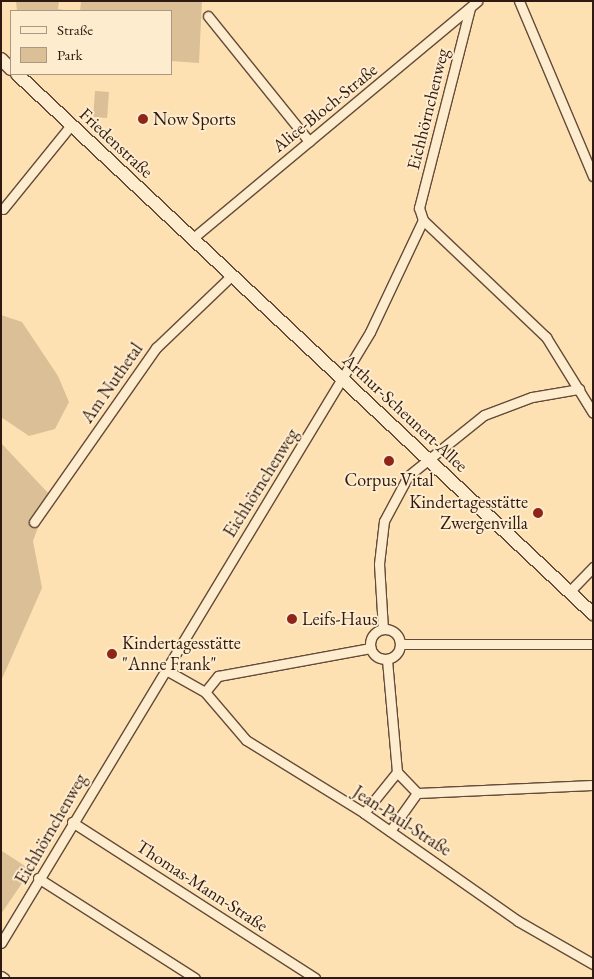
<!DOCTYPE html>
<meta charset="utf-8">
<style>
body{margin:0}
#map{position:relative;width:594px;height:979px;overflow:hidden;background:#fee1b3;font-family:"EB Garamond",serif}
div>[style]{position:absolute}
.green>*{inset:0;background:#dbbf97;transform-origin:0 0}
.roads{filter:drop-shadow(1px 0 #634b39) drop-shadow(-1px 0 #634b39) drop-shadow(0 1px #634b39) drop-shadow(0 -1px #634b39)}
.street>*{height:9px;margin:-4.5px;padding:0 4.5px;transform-origin:4.5px;border-radius:4.5px;background:#feecce}
.street>.ring{margin:-4.5px;padding:0;box-sizing:content-box;background:none;border:9px solid #feecce;border-radius:50%}
.secondary>*{height:12px;margin:-6px;padding:0 6px;transform-origin:6px;border-radius:6px;background:#feecce}
.dots>*{width:14px;height:14px;translate:-50% -50%;box-sizing:border-box;border:2px solid #feecce;border-radius:50%}
span{translate:-50% -50%;white-space:nowrap;text-align:center;line-height:1.15;-webkit-text-stroke:4px #feecce;paint-order:stroke}
.street-label{font-size:18px;color:#2f1910}
.poi-label{font-size:18px;color:#2f1910}
.left{translate:0 -50%;text-align:left}
.right{translate:-100% -50%;text-align:right}
.frame{position:absolute;inset:0;border:2px solid #2f1910;pointer-events:none}
.legend{position:absolute;left:10px;top:10px;width:162px;height:65px;box-sizing:border-box;background:#feecce;border:1px solid #ab9882;margin:0;padding:6px 9px;list-style:none;font-size:15px;color:#2f1910}
.legend li{display:flex;align-items:center;gap:10px;height:25px}
.legend b{width:25px;border:1px solid #ab9882}
</style>
<div id="map">
<div class="green">
<div style="clip-path:polygon(16px 1px,59px 1px,58px 9px,70px 11px,17px 11px)"></div>
<div style="clip-path:polygon(81px 1px,202px 1px,199px 63px,171px 61px,171px 11px,80px 11px)"></div>
<div style="left:95px;top:91px;width:14px;height:26px;rotate:4deg"></div>
<div style="clip-path:polygon(1px 315px,22px 322px,58px 376px,69px 402px,55px 429px,29px 436px,1px 417px)"></div>
<div style="clip-path:polygon(1px 443px,50px 495px,33px 541px,42px 588px,1px 681px)"></div>
<div style="clip-path:polygon(2px 851px,31px 870px,1px 914px,1px 853px)"></div>
</div>
<div class="roads">
<div class="street">
<div style="left:519px;top:1px;width:190px;rotate:67.1deg"></div>
<div style="left:208px;top:16px;width:161px;rotate:51.1deg"></div>
<div style="left:3px;top:209px;width:108px;rotate:-51deg"></div>
<div style="left:423px;top:220px;width:170px;rotate:43.6deg"></div>
<div style="left:546px;top:337px;width:89px;rotate:58.3deg"></div>
<div style="left:193px;top:238px;width:370px;rotate:-39.8deg"></div>
<div style="left:34px;top:522px;width:213px;rotate:-55deg"></div>
<div style="left:156px;top:348px;width:105px;rotate:-43.8deg"></div>
<div style="left:569px;top:592px;width:35px;rotate:-46deg"></div>
<div class="ring" style="left:370px;top:629px;width:21px;height:21px"></div>
<div style="left:383px;top:629px;width:65px;rotate:-93.5deg"></div>
<div style="left:379px;top:564px;width:43px;rotate:-83.4deg"></div>
<div style="left:384px;top:521px;width:51px;rotate:-61.9deg"></div>
<div style="left:408px;top:476px;width:97px;rotate:-38.8deg"></div>
<div style="left:484px;top:415px;width:51px;rotate:-20.6deg"></div>
<div style="left:532px;top:397px;width:48px;rotate:-9.7deg"></div>
<div style="left:401px;top:644px;width:192px"></div>
<div style="left:166px;top:670px;width:45px;rotate:29.4deg"></div>
<div style="left:205px;top:692px;width:21px;rotate:-51deg"></div>
<div style="left:218px;top:676px;width:155px;rotate:-10.4deg"></div>
<div style="left:205px;top:692px;width:63px;rotate:49.5deg"></div>
<div style="left:246px;top:740px;width:139px;rotate:31.7deg"></div>
<div style="left:364px;top:813px;width:188px;rotate:35deg"></div>
<div style="left:518px;top:921px;width:86px;rotate:29.8deg"></div>
<div style="left:397px;top:772px;width:29px;rotate:46deg"></div>
<div style="left:364px;top:813px;width:53px;rotate:-51.2deg"></div>
<div style="left:397px;top:772px;width:112px;rotate:-95.1deg"></div>
<div style="left:72px;top:822px;width:289px;rotate:32.7deg"></div>
<div style="left:390px;top:831px;width:47px;rotate:-54.6deg"></div>
<div style="left:417px;top:793px;width:176px;rotate:-2.6deg"></div>
<div style="left:38px;top:878px;width:186px;rotate:32.5deg"></div>
<div style="left:1px;top:943px;width:714px;rotate:-58.87deg"></div>
<div style="left:370px;top:332px;width:124px;rotate:-64.7deg"></div>
<div style="left:423px;top:220px;width:13px;rotate:-108deg"></div>
<div style="left:419px;top:208px;width:206px;rotate:-75.7deg"></div>
<div style="left:1px;top:976px;width:4px;rotate:34deg"></div>
</div>
<div class="secondary">
<div style="left:1px;top:59px;width:14px;rotate:45deg"></div>
<div style="left:17px;top:74px;width:790px;rotate:43.15deg"></div>
</div>
</div>
<div class="dots">
<div style="left:143px;top:119px;background:#8f2418"></div>
<div style="left:389px;top:461px;background:#8f2418"></div>
<div style="left:538px;top:513px;background:#8f2418"></div>
<div style="left:292px;top:619px;background:#8f2418"></div>
<div style="left:112px;top:654px;background:#8f2418"></div>
</div>
<div class="street-label">
<span style="left:325px;top:108px;rotate:-39deg">Alice-Bloch-Straße</span>
<span style="left:428px;top:109px;rotate:-76deg">Eichhörnchenweg</span>
<span style="left:116px;top:143px;rotate:43deg">Friedenstraße</span>
<span style="left:112px;top:383px;rotate:-55deg">Am Nuthetal</span>
<span style="left:405px;top:413px;rotate:43deg">Arthur-Scheunert-Allee</span>
<span style="left:261px;top:483px;rotate:-58deg">Eichhörnchenweg</span>
<span style="left:402px;top:821px;rotate:33deg">Jean-Paul-Straße</span>
<span style="left:51px;top:829px;rotate:-60deg">Eichhörnchenweg</span>
<span style="left:202px;top:886px;rotate:33deg">Thomas-Mann-Straße</span>
</div>
<div class="poi-label">
<span class="left" style="left:153px;top:119px">Now Sports</span>
<span style="left:389px;top:480px">Corpus Vital</span>
<span class="right" style="left:528px;top:513px">Kindertagesstätte<br>Zwergenvilla</span>
<span class="left" style="left:302px;top:619px">Leifs-Haus</span>
<span class="left" style="left:122px;top:654px">Kindertagesstätte<br>"Anne Frank"</span>
</div>
<div class="frame"></div>
<ul class="legend">
<li><b style="height:6px;background:#feecce"></b>Straße</li>
<li><b style="height:14px;background:#dbbf97"></b>Park</li>
</ul>
</div>
